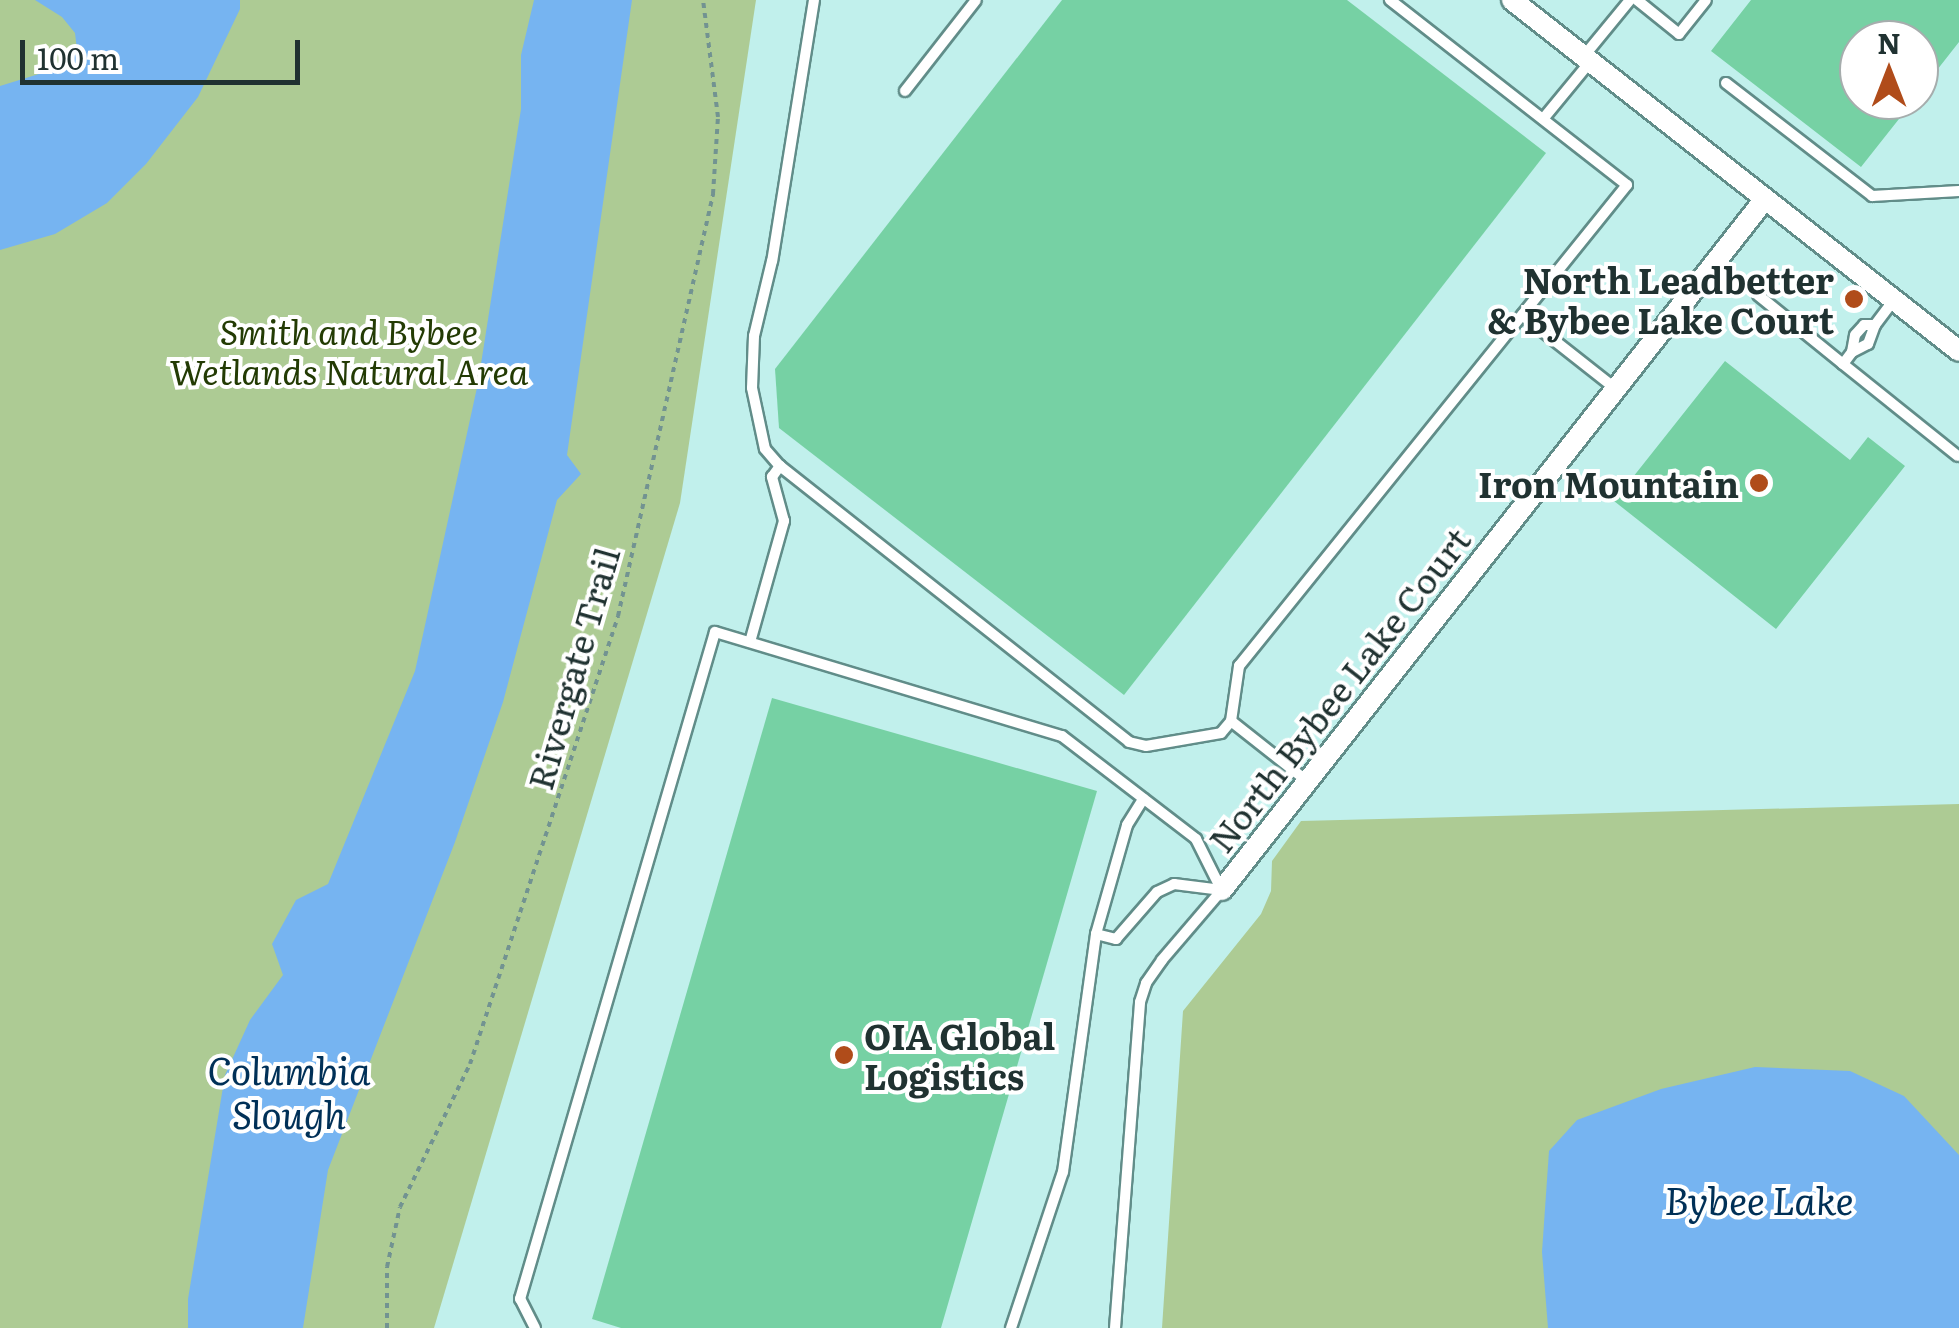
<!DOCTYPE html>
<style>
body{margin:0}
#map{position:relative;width:1959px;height:1328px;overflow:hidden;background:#c1f0ec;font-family:Literata,serif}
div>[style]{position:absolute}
.green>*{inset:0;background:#adcb94}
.water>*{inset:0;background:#76b4f1}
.building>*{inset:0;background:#76d1a4}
.path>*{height:4px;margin-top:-2px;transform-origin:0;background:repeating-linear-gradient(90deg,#729391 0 5px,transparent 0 10px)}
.roads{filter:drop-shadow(2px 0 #618d89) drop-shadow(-2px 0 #618d89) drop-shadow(0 2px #618d89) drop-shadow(0 -2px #618d89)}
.service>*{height:10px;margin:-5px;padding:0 5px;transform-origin:5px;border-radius:5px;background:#fff}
.minor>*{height:20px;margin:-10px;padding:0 10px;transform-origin:10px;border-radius:10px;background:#fff}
.dots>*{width:28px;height:28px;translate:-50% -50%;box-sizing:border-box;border:5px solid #fff;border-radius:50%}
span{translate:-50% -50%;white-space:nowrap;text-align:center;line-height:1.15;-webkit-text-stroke:8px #fff;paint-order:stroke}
.poi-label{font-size:35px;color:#203231;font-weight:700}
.right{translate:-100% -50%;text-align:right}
.left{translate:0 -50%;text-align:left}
.park-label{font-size:35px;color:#233b04;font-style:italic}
.street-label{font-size:35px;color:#203231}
.water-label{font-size:38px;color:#003057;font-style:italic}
.north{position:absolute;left:1839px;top:20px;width:100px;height:100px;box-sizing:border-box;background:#fff;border:2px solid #a6adad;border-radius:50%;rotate:0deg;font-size:28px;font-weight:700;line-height:40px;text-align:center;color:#203231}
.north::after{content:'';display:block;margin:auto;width:35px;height:45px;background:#b04c1a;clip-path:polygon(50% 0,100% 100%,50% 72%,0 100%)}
.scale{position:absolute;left:20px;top:40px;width:280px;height:45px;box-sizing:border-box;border:5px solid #203231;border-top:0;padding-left:12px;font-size:30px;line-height:35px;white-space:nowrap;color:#203231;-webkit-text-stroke:8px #fff;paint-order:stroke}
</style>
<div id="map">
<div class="green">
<div style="clip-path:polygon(0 0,756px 0,680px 503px,434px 1328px,0 1328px)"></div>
<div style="clip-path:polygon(1959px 804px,1959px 1328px,1162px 1328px,1183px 1011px,1261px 914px,1271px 891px,1272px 861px,1301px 821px)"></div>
</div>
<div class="water">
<div style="clip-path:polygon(35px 0,240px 0,240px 9px,198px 97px,146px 164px,107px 203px,55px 234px,0 250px,0 86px,68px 65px,77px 50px,75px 33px,62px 17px)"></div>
<div style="clip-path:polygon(534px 0,632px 0,567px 455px,581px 474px,557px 500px,503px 702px,455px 842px,328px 1170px,303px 1328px,188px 1328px,188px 1299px,225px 1075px,250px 1020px,283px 975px,272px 944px,296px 900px,328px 884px,415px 671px,478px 383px,521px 109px,521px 55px)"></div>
<div style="clip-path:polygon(1755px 1067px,1850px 1071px,1904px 1096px,1959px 1155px,1959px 1328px,1548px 1328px,1542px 1252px,1549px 1151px,1577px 1120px,1661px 1089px)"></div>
</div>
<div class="building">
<div style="clip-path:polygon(1062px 0,1347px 0,1546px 153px,1124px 695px,779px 428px,775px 369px)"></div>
<div style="clip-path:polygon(1751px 0,1959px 0,1959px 42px,1919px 93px,1919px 40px,1859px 40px,1859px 100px,1914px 100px,1861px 167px,1711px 51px)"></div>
<div style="clip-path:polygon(1725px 361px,1850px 460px,1868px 437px,1905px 466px,1776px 629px,1614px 501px)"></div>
<div style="clip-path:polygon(772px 698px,1097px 791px,941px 1328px,621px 1328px,592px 1319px)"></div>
</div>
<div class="path">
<div style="left:387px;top:1328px;width:61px;rotate:-90deg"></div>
<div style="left:387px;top:1267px;width:61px;rotate:-77.8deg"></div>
<div style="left:400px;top:1207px;width:159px;rotate:-63.9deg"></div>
<div style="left:470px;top:1064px;width:472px;rotate:-71.7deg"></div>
<div style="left:618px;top:616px;width:433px;rotate:-77.3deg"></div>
<div style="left:713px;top:194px;width:77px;rotate:-86.3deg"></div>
<div style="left:718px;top:117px;width:118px;rotate:-97.3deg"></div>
</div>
<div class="roads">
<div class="service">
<div style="left:814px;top:0;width:264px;rotate:99.1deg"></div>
<div style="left:772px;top:261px;width:77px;rotate:103.5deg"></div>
<div style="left:754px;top:336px;width:52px;rotate:92.2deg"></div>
<div style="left:752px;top:388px;width:62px;rotate:78deg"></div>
<div style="left:765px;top:449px;width:23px;rotate:49deg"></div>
<div style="left:780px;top:466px;width:445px;rotate:38.3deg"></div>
<div style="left:1129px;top:742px;width:17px;rotate:13deg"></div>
<div style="left:1146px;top:746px;width:76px;rotate:-9.8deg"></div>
<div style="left:1221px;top:733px;width:16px;rotate:-50deg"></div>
<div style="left:1231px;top:721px;width:56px;rotate:-81.7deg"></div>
<div style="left:1239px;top:666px;width:618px;rotate:-51.11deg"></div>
<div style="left:1627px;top:185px;width:301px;rotate:-142deg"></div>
<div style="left:1637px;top:0;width:54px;rotate:39deg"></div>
<div style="left:1679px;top:34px;width:43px;rotate:-51.5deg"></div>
<div style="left:1584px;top:56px;width:72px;rotate:-50.6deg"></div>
<div style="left:1726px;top:83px;width:185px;rotate:37.7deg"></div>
<div style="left:1872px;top:196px;width:87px;rotate:-3.3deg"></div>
<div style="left:905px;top:91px;width:115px;rotate:-52deg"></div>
<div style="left:1543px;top:119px;width:74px;rotate:-50.5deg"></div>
<div style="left:1758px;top:295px;width:109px;rotate:39.1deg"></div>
<div style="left:1522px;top:315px;width:120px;rotate:38.2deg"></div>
<div style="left:1875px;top:325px;width:11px;rotate:180deg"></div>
<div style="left:1864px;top:325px;width:13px;rotate:132deg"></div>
<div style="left:1855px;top:335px;width:17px;rotate:100deg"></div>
<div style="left:1852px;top:352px;width:18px;rotate:-27deg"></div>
<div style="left:1868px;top:344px;width:20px;rotate:-70deg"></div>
<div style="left:1875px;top:325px;width:31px;rotate:-53deg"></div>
<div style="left:1852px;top:352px;width:15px;rotate:127deg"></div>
<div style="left:1843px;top:364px;width:147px;rotate:38.7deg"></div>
<div style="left:750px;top:642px;width:126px;rotate:-74.3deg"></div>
<div style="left:784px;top:521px;width:46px;rotate:-105.3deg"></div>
<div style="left:772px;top:477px;width:14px;rotate:-54deg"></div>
<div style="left:1231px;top:721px;width:97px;rotate:38.3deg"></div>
<div style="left:1096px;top:934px;width:21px;rotate:14deg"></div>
<div style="left:1116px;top:939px;width:62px;rotate:-48.9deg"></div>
<div style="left:1157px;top:892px;width:19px;rotate:-25deg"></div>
<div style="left:1174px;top:884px;width:48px;rotate:7.1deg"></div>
<div style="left:535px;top:1328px;width:33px;rotate:-117deg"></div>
<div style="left:520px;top:1299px;width:695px;rotate:-73.7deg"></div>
<div style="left:715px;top:632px;width:362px;rotate:16.7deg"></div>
<div style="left:1062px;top:736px;width:169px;rotate:37.5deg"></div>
<div style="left:1196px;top:839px;width:56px;rotate:63.4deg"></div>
<div style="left:1011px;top:1328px;width:164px;rotate:-71.6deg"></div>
<div style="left:1063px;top:1172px;width:240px;rotate:-82.1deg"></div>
<div style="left:1096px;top:934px;width:113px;rotate:-74.1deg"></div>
<div style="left:1127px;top:825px;width:31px;rotate:-58deg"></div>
<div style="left:1115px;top:1328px;width:327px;rotate:-85.6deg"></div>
<div style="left:1140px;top:1002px;width:20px;rotate:-72deg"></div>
<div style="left:1146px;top:983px;width:28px;rotate:-55deg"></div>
<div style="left:1162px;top:960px;width:92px;rotate:-49.4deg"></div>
</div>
<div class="minor">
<div style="left:1512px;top:0;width:568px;rotate:38.14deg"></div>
<div style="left:1222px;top:890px;width:879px;rotate:-51.84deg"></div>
</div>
</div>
<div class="dots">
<div style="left:1854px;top:299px;background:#b04c1a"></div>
<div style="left:1759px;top:483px;background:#b04c1a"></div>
<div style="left:844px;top:1055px;background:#b04c1a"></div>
</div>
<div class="poi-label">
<span class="right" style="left:1834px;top:299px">North Leadbetter<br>&amp; Bybee Lake Court</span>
<span class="right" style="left:1739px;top:483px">Iron Mountain</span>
<span class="left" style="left:864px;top:1055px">OIA Global<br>Logistics</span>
</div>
<div class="park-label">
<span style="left:349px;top:350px">Smith and Bybee<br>Wetlands Natural Area</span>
</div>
<div class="street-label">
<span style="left:572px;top:668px;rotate:-74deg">Rivergate Trail</span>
<span style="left:1338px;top:689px;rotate:-52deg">North Bybee Lake Court</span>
</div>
<div class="water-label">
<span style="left:289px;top:1091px">Columbia<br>Slough</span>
<span style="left:1759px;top:1199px">Bybee Lake</span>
</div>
<div class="north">N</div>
<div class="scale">100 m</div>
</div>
